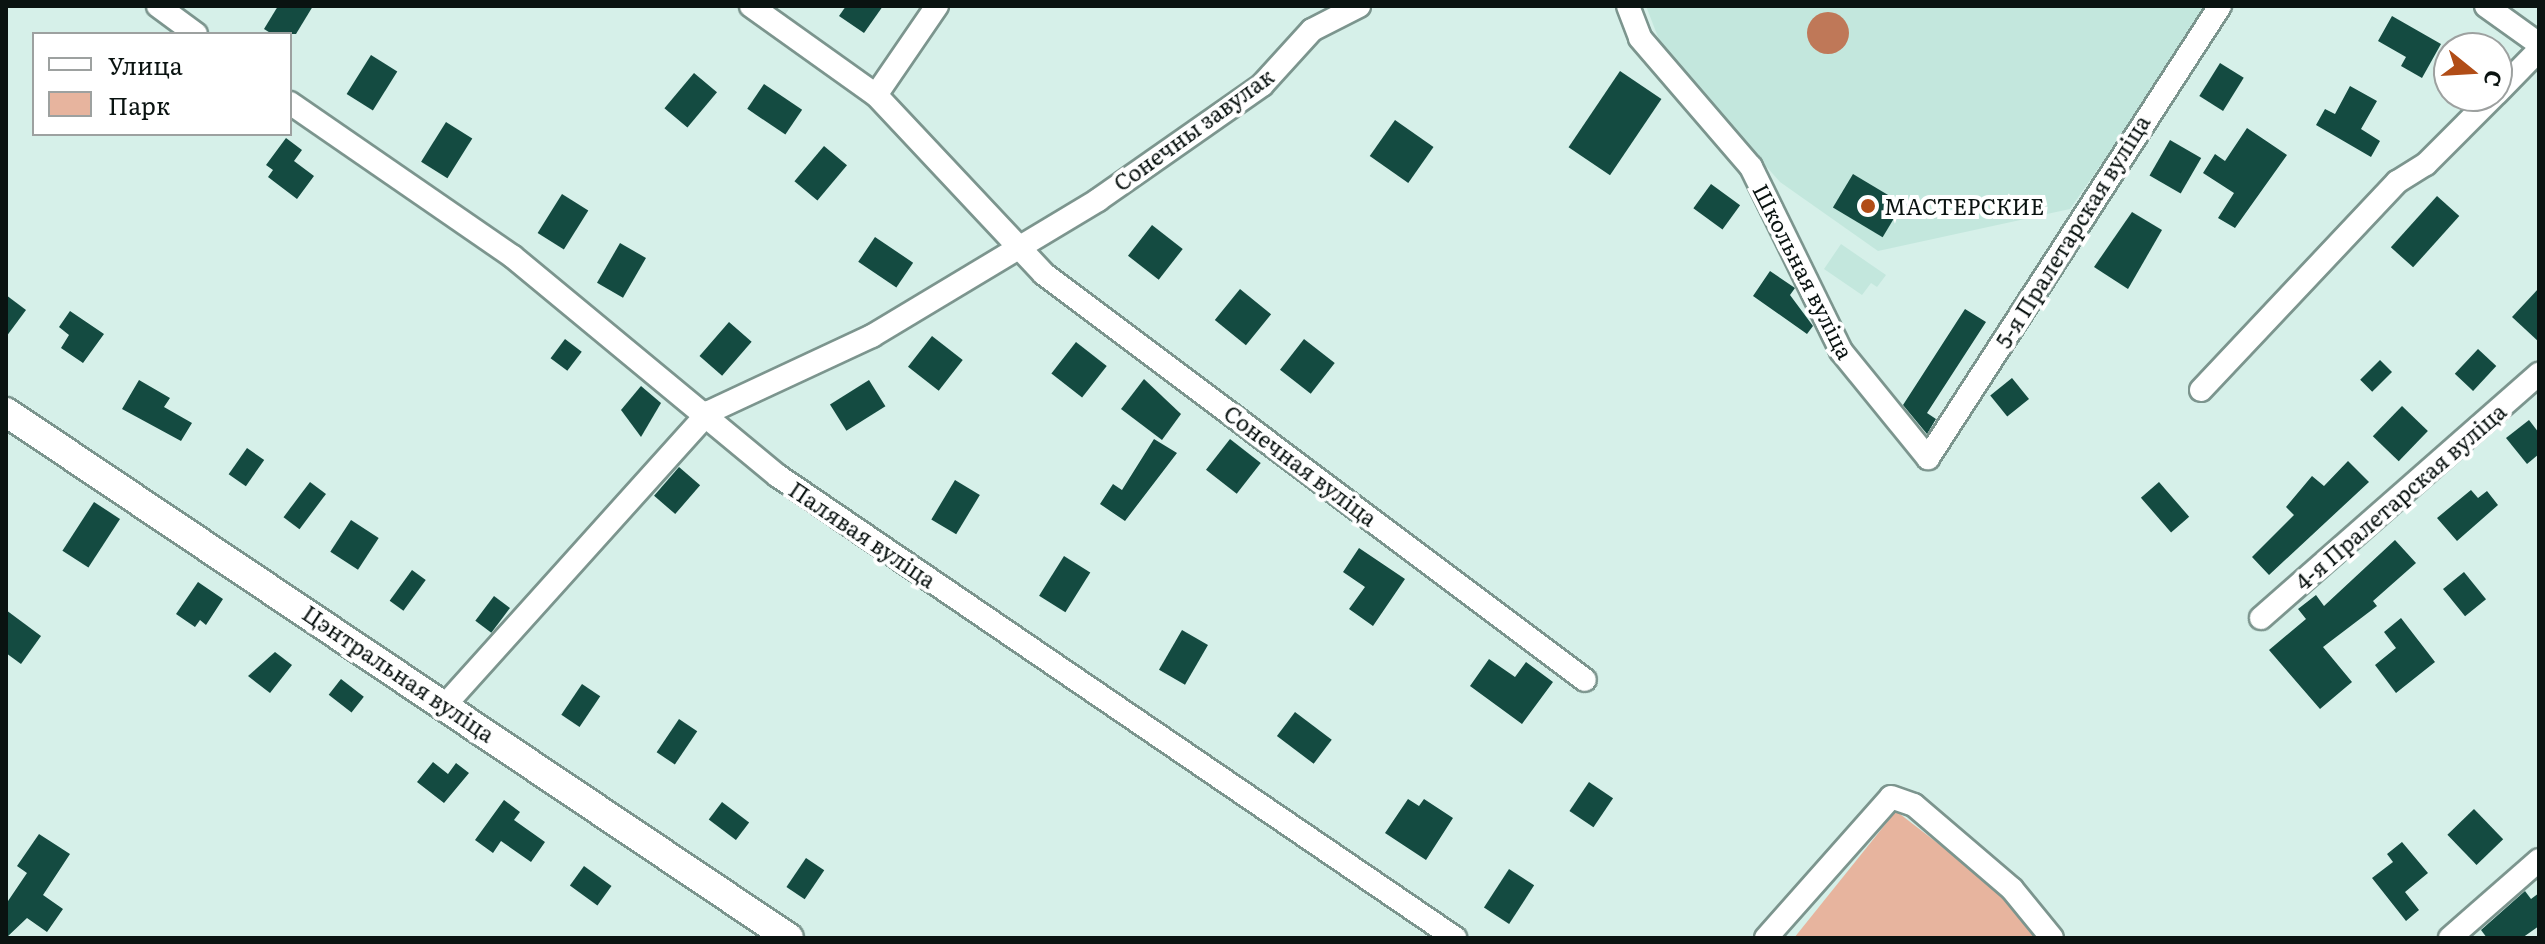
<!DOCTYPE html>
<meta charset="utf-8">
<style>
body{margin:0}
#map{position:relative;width:2545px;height:944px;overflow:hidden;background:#d6f0e9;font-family:Literata,serif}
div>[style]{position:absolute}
.built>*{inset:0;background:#c3e7dd}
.green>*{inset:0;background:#e7b49e}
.water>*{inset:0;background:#bf7858}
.round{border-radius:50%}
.building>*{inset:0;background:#144b41;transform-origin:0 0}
.roads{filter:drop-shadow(2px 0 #7c958e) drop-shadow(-2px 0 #7c958e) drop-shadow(0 2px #7c958e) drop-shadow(0 -2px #7c958e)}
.minor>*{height:22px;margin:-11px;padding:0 11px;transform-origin:11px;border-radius:11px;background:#fff}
.tertiary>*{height:28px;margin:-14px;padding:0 14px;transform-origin:14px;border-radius:14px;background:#fff}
.dots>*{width:22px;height:22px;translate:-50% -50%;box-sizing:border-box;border:4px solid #fff;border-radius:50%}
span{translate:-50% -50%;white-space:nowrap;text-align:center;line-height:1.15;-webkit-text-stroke:8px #fff;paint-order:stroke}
.street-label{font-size:22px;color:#0a1311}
.poi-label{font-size:22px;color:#0a1311}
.left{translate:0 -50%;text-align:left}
.frame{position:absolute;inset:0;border:8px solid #0a1311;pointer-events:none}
.legend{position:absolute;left:32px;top:32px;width:260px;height:104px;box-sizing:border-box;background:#fff;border:2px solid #9da1a0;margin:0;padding:10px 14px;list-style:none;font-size:24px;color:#0a1311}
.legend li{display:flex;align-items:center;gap:16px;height:40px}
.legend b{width:40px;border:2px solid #9da1a0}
.north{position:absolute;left:2433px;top:32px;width:80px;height:80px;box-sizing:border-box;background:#fff;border:2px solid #9da1a0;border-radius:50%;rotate:108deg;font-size:22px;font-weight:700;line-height:32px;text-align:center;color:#0a1311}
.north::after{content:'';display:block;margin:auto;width:28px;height:36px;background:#b14d17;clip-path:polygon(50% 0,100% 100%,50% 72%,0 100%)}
</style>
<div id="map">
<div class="built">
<div style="clip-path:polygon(1646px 6px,2211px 6px,2070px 209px,1878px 251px,1780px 182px,1663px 50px)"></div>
<div style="clip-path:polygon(1841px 244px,1886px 275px,1877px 287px,1871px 283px,1862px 295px,1824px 269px)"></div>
</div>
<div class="green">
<div style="clip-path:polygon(1896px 811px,2018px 905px,2045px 938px,1794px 938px)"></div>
</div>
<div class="water">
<div class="round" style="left:1807px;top:12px;width:42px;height:42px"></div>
</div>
<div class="building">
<div style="clip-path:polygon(278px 6px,313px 6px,296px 34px,272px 34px,264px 29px)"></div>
<div style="clip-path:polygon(846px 6px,883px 6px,864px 33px,839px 16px)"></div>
<div style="clip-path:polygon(2392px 16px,2441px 44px,2422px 78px,2401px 66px,2406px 57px,2378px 41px)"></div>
<div style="left:371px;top:55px;width:31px;height:46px;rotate:32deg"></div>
<div style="left:2220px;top:63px;width:28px;height:39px;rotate:32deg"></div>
<div style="left:1620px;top:71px;width:50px;height:92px;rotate:34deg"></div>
<div style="left:694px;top:73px;width:30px;height:46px;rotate:40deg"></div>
<div style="left:764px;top:84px;width:46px;height:30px;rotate:34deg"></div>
<div style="clip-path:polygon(2350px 86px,2377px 101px,2361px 129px,2380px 141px,2371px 157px,2316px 125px,2325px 109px,2335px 114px)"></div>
<div style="left:1395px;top:120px;width:47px;height:44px;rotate:35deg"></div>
<div style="left:446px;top:122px;width:31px;height:47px;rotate:32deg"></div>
<div style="clip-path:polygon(2247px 128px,2287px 155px,2235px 228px,2218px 218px,2234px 193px,2203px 173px,2215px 154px,2225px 161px)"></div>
<div style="clip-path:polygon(286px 138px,302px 150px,294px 161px,314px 176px,297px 199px,268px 177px,273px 170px,266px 165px)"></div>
<div style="left:2170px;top:140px;width:36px;height:41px;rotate:30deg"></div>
<div style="left:824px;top:146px;width:30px;height:46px;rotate:40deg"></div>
<div style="left:1853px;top:174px;width:58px;height:39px;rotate:31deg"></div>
<div style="left:1711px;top:184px;width:36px;height:30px;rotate:36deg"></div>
<div style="left:562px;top:194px;width:31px;height:46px;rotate:32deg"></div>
<div style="left:2437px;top:196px;width:30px;height:69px;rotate:42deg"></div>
<div style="clip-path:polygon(2132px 212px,2162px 230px,2128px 289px,2094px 267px)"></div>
<div style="left:1152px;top:225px;width:39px;height:39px;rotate:38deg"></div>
<div style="left:875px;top:237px;width:46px;height:30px;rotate:34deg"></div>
<div style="left:620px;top:243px;width:30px;height:46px;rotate:30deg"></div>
<div style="clip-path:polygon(1770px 271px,1795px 288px,1790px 295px,1813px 326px,1807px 334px,1753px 296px)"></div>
<div style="clip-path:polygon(2539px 288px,2539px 342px,2512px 317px)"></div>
<div style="left:1240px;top:289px;width:40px;height:40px;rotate:39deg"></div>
<div style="clip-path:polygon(6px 295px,26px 310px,6px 337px)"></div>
<div style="clip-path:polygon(1965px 309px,1986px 322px,1927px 413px,1936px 419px,1927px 434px,1903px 405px)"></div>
<div style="clip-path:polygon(70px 311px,104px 334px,83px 363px,61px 348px,69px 335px,59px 327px)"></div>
<div style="left:729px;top:322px;width:30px;height:45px;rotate:41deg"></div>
<div style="left:932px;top:336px;width:39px;height:39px;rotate:38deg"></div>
<div style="left:565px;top:339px;width:21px;height:24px;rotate:37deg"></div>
<div style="left:1304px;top:339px;width:39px;height:39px;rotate:38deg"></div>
<div style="left:1076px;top:342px;width:39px;height:40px;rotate:38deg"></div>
<div style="left:2478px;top:349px;width:25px;height:34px;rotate:43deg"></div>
<div style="left:2380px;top:360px;width:17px;height:28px;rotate:45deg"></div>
<div style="left:2012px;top:378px;width:27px;height:28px;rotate:51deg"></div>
<div style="clip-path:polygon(1144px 379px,1181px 414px,1162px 440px,1121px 409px)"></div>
<div style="clip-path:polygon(139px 380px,170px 398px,164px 407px,192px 423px,181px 441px,122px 409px)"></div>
<div style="left:869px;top:380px;width:31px;height:46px;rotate:58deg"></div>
<div style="clip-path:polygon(641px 386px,661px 403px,641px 437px,621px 410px)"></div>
<div style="left:2402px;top:406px;width:36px;height:42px;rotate:44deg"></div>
<div style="clip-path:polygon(2529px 420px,2539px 433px,2539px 454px,2527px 464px,2506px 438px)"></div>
<div style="clip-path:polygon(1154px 439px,1177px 453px,1125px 521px,1100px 504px,1113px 484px,1122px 490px)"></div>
<div style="left:1230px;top:439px;width:39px;height:39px;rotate:38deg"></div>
<div style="left:247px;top:448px;width:21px;height:32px;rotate:35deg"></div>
<div style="clip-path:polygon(2348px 461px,2369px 482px,2269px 575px,2252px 557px,2294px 515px,2286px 507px,2312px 476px,2324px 486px)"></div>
<div style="left:679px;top:467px;width:28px;height:38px;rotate:41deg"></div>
<div style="left:955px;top:480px;width:29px;height:46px;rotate:31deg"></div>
<div style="left:310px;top:482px;width:20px;height:44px;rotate:37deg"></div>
<div style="left:2159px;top:482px;width:46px;height:24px;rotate:49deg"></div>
<div style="clip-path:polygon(2471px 490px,2478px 498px,2487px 491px,2498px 505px,2457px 541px,2437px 518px)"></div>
<div style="left:94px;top:502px;width:31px;height:58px;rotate:33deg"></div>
<div style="left:351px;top:520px;width:33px;height:38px;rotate:33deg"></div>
<div style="clip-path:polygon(2395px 540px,2416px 563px,2373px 601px,2377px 606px,2323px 647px,2352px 682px,2320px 709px,2269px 650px,2306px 619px,2298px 609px,2316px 595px,2324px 606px)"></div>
<div style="clip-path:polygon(1359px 548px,1405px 579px,1373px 626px,1349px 609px,1365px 587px,1343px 572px)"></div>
<div style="left:1064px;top:556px;width:31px;height:47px;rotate:32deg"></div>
<div style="left:412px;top:570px;width:17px;height:38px;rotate:36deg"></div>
<div style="left:2464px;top:572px;width:35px;height:27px;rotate:51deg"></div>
<div style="clip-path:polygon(198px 582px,223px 599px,206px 625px,200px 620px,195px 627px,176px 614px)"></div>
<div style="left:494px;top:596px;width:20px;height:31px;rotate:37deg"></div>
<div style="clip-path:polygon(6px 610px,41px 636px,21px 664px,6px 653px)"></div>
<div style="clip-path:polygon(2401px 618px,2435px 662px,2396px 693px,2375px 665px,2396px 648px,2384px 632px)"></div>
<div style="left:1182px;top:630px;width:30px;height:46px;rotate:30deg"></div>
<div style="clip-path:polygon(275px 652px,292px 665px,270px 693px,248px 676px)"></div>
<div style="clip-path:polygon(1489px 659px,1515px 677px,1526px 662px,1553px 682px,1522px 724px,1470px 686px)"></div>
<div style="left:341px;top:679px;width:29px;height:20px;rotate:38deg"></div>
<div style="left:582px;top:684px;width:22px;height:37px;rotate:34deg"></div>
<div style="left:1295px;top:712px;width:46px;height:30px;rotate:37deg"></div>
<div style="left:679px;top:719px;width:22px;height:40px;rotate:34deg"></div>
<div style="clip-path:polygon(433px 762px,448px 774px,456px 763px,469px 773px,444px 803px,417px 782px)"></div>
<div style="left:1589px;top:782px;width:29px;height:35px;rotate:34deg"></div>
<div style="clip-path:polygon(1408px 799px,1419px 806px,1424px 799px,1453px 818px,1426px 860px,1385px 833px)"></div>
<div style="clip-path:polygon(504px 800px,520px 812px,514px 820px,545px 842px,531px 862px,501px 841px,493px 853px,475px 840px)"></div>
<div style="left:722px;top:802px;width:34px;height:22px;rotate:37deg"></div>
<div style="left:2474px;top:809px;width:42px;height:37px;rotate:46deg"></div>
<div style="clip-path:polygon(39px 834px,70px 854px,43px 895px,63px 909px,47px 932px,27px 918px,6px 938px,6px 904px,27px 873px,17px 866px)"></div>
<div style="clip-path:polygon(2402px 842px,2428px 873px,2405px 892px,2419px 910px,2406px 921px,2372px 878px,2393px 862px,2387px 854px)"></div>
<div style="left:806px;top:858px;width:22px;height:35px;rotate:34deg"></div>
<div style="left:584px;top:866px;width:34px;height:24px;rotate:36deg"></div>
<div style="left:1509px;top:869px;width:30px;height:46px;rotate:33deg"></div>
<div style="clip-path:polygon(2525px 891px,2531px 899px,2539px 893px,2539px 926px,2522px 938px,2487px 938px,2481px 930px)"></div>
</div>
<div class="roads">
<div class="minor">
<div style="left:158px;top:6px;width:47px;rotate:36.4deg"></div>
<div style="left:751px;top:6px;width:153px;rotate:35.5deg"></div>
<div style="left:876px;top:95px;width:245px;rotate:46.8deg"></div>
<div style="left:1044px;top:274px;width:676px;rotate:36.89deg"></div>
<div style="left:1628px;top:6px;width:34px;rotate:69deg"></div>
<div style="left:1640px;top:38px;width:170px;rotate:49.3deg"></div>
<div style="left:1751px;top:167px;width:205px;rotate:63.9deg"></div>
<div style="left:1841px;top:351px;width:138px;rotate:50.9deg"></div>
<div style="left:1928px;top:458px;width:538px;rotate:-57.14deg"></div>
<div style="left:2486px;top:6px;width:65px;rotate:35.6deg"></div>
<div style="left:2497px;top:93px;width:60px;rotate:-45.7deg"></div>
<div style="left:876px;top:95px;width:108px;rotate:-55.6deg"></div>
<div style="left:290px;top:103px;width:270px;rotate:34.6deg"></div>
<div style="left:512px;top:256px;width:345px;rotate:39.6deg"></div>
<div style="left:778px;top:476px;width:820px;rotate:34.31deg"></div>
<div style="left:2201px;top:390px;width:286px;rotate:-46.7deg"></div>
<div style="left:2397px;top:182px;width:34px;rotate:-32deg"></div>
<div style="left:2426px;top:164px;width:96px;rotate:-45deg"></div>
<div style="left:2261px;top:618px;width:370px;rotate:-41.3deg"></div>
<div style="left:446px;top:704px;width:393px;rotate:-48deg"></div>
<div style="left:709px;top:412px;width:180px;rotate:-25deg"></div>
<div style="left:872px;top:336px;width:264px;rotate:-31deg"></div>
<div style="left:1098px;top:200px;width:200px;rotate:-35deg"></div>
<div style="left:1262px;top:85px;width:74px;rotate:-47.7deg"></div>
<div style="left:1312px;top:30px;width:53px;rotate:-27.1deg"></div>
<div style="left:1766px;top:938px;width:188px;rotate:-48.4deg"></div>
<div style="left:1891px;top:797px;width:24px;rotate:19deg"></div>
<div style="left:1914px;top:805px;width:129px;rotate:40.6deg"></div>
<div style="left:2012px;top:889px;width:63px;rotate:50.8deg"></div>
<div style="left:2450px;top:938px;width:118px;rotate:-41.2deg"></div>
</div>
<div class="tertiary">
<div style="left:6px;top:412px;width:943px;rotate:33.89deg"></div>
</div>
</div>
<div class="dots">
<div style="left:1868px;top:206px;background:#b14d17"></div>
</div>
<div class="street-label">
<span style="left:1193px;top:129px;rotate:-36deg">Сонечны завулак</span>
<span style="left:2072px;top:231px;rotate:-58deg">5-я Пралетарская вуліца</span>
<span style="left:1804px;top:271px;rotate:63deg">Школьная вуліца</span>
<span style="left:1301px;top:465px;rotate:37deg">Сонечная вуліца</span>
<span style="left:2400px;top:496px;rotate:-41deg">4-я Пралетарская вуліца</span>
<span style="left:863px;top:534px;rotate:34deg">Палявая вуліца</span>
<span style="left:399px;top:673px;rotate:34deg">Цэнтральная вуліца</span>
</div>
<div class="poi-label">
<span class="left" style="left:1884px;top:206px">МАСТЕРСКИЕ</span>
</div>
<div class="frame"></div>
<ul class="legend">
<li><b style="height:10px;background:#fff"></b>Улица</li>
<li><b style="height:22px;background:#e7b49e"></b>Парк</li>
</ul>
<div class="north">С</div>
</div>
